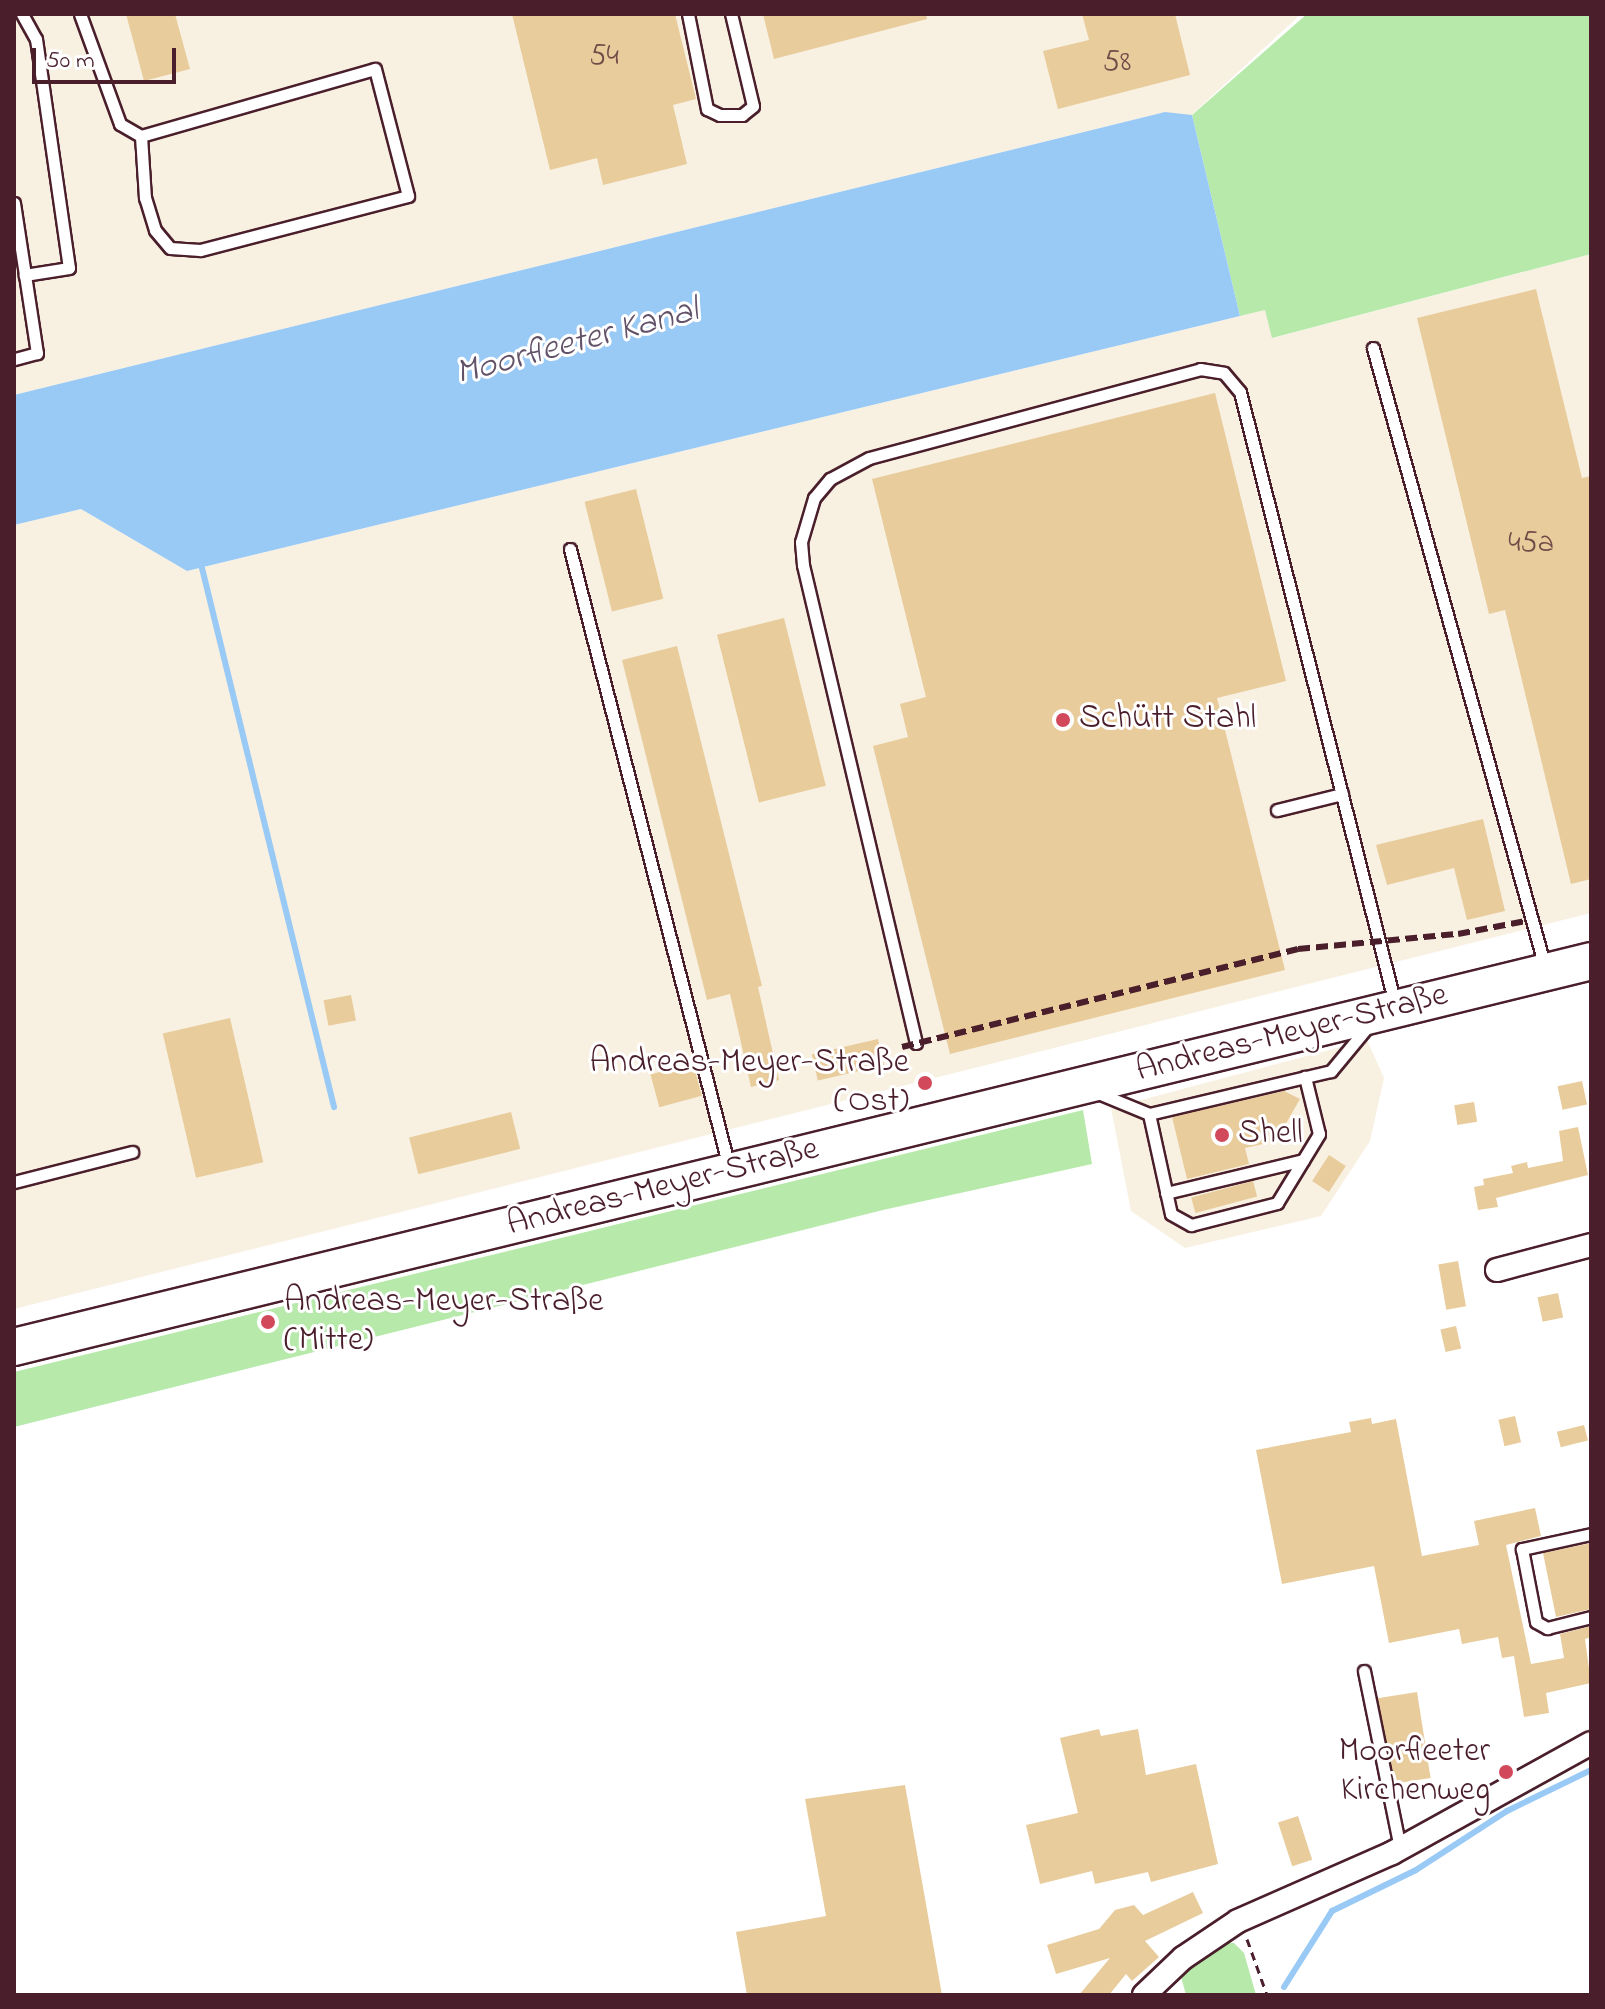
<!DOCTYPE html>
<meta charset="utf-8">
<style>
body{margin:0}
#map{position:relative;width:1605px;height:2009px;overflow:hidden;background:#fff;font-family:"Indie Flower",sans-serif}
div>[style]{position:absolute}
.built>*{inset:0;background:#f8f0e1}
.green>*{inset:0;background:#b7e9aa}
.water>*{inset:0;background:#99c9f5}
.stream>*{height:6px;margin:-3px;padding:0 3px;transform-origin:3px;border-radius:3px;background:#99c9f5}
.building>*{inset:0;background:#e8cc9c;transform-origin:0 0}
.path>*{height:3px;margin-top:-1.5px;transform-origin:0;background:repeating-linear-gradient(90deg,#4a1f2b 0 8px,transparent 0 14px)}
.roads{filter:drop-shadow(2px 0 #4a1f2b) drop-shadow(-2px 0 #4a1f2b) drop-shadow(0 2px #4a1f2b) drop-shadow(0 -2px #4a1f2b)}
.lane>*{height:11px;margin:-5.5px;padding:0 5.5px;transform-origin:5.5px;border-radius:5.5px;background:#fff}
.street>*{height:22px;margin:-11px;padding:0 11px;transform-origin:11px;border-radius:11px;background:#fff}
.primary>*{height:36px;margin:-18px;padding:0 18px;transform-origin:18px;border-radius:18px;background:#fff}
.rail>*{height:6px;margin-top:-3px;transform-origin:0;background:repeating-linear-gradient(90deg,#4a1f2b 0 12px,transparent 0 18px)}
.dots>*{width:22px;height:22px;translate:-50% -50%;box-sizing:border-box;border:4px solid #fff;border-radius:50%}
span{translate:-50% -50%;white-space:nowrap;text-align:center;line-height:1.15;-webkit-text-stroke:6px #fff;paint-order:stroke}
.number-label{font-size:30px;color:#724a47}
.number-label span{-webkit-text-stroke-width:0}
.poi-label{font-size:34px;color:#4a1f2b}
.left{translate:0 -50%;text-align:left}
.right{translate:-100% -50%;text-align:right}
.street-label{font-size:34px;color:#4a1f2b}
.water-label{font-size:36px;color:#625268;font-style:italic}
.frame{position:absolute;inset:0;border:16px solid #4a1f2b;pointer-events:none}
.scale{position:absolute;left:32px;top:48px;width:144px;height:36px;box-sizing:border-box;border:4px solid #4a1f2b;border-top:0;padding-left:10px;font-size:24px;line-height:28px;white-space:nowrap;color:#4a1f2b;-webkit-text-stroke:6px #fff;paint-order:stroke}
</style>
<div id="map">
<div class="built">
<div style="clip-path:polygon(14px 14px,1301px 14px,1188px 118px,1165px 112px,14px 395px)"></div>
<div style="clip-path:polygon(1591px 254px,1591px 913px,14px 1309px,14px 525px,81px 509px,187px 571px,1265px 310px,1273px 338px)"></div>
<div style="clip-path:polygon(1367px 1040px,1384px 1078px,1370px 1141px,1321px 1216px,1185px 1248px,1131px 1211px,1111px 1108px)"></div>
</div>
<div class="green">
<div style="clip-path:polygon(1307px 14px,1591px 14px,1591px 254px,1272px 338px,1265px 310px,1240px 316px,1192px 115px)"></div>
<div style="clip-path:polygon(1083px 1110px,1092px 1164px,883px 1210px,14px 1427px,14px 1372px)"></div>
<div style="clip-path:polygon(1221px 1943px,1234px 1943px,1244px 1953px,1256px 1995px,1186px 1995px,1180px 1973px)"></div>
</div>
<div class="water">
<div style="clip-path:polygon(1165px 112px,1192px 115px,1240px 316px,187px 571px,81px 509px,14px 525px,14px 395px)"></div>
</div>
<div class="stream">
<div style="left:202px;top:568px;width:555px;rotate:76.24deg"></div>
<div style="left:1284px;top:1987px;width:90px;rotate:-57.7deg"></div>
<div style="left:1332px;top:1911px;width:93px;rotate:-26deg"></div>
<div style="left:1416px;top:1870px;width:108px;rotate:-33deg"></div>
<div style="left:1507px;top:1811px;width:93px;rotate:-26deg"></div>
</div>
<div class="building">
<div style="clip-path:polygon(126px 14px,175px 14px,190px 69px,144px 81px)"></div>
<div style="clip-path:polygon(512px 14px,675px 14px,696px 99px,673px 105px,687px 164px,603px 185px,597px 158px,550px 170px)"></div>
<div style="clip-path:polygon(763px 14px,926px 14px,927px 19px,774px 59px)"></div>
<div style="clip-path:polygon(1082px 14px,1175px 14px,1190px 75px,1058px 109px,1043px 51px,1089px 40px)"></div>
<div style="clip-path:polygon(1536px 289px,1582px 478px,1591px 476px,1591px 879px,1571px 884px,1505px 610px,1489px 614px,1417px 318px)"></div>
<div style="clip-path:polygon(1215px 393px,1286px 681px,1217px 698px,1285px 970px,950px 1054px,873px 746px,908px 737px,900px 704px,926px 697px,872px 479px)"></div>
<div style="left:636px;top:489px;width:113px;height:53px;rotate:76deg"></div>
<div style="left:784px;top:618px;width:173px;height:69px;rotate:76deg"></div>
<div style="clip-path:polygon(677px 646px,762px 986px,758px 987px,779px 1080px,751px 1087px,730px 994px,707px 1000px,622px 660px)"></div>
<div style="clip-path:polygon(1483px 819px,1505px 911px,1467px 920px,1454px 868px,1387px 885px,1376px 845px)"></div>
<div style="left:351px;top:995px;width:26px;height:28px;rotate:79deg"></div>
<div style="left:230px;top:1018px;width:148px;height:69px;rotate:77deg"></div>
<div style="left:878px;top:1039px;width:27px;height:68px;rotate:77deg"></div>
<div style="left:693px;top:1063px;width:34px;height:44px;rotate:75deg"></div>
<div style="left:1582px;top:1081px;width:24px;height:25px;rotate:78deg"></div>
<div style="clip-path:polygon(1284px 1091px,1300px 1099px,1276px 1141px,1245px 1148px,1249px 1164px,1187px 1179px,1172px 1117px)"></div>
<div style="left:1474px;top:1102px;width:20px;height:20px;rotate:81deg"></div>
<div style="left:511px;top:1112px;width:38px;height:105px;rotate:76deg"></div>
<div style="clip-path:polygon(1578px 1127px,1588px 1175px,1496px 1198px,1498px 1207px,1478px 1210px,1474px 1187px,1484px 1185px,1483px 1179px,1513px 1173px,1511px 1166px,1527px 1162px,1528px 1168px,1563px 1161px,1559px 1131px)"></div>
<div style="left:1329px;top:1155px;width:20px;height:31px;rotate:33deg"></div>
<div style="left:1253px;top:1181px;width:16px;height:64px;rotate:75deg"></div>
<div style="left:1458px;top:1261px;width:46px;height:20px;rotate:80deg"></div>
<div style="left:1558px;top:1293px;width:25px;height:21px;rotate:78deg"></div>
<div style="left:1456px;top:1326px;width:23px;height:16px;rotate:77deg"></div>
<div style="left:1515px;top:1416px;width:27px;height:17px;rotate:77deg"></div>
<div style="clip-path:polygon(1371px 1418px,1372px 1424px,1396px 1419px,1422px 1556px,1479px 1545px,1474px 1521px,1535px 1508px,1541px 1536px,1506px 1545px,1531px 1664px,1564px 1658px,1560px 1634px,1591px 1626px,1591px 1637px,1585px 1639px,1591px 1683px,1546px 1693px,1549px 1713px,1524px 1717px,1514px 1656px,1502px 1658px,1498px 1637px,1462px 1644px,1459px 1629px,1389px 1643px,1374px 1566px,1282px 1584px,1256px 1450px,1351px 1432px,1349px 1422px)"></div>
<div style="left:1584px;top:1425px;width:16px;height:28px;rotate:76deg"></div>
<div style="clip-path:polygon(1591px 1543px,1591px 1609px,1556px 1617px,1543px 1553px)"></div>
<div style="left:1417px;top:1692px;width:87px;height:40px;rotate:81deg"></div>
<div style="clip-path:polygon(1099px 1729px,1101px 1736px,1138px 1729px,1146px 1775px,1196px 1764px,1218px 1864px,1151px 1882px,1148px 1872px,1095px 1884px,1092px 1871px,1040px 1884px,1026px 1825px,1078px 1813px,1060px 1738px)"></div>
<div style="clip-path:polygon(905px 1785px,942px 1995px,747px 1995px,736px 1932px,826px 1916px,805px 1799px)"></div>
<div style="left:1298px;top:1816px;width:46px;height:21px;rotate:72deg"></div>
<div style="clip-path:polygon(1193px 1892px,1203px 1913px,1145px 1941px,1159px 1957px,1132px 1981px,1126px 1974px,1109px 1995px,1079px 1995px,1110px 1958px,1056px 1974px,1047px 1945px,1099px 1929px,1115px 1910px,1134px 1905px,1143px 1915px)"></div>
</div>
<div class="path">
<div style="left:1247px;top:1939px;width:59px;rotate:70.3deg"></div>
</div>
<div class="roads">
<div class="lane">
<div style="left:22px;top:14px;width:29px;rotate:61deg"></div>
<div style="left:36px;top:39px;width:231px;rotate:81.8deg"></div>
<div style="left:69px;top:268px;width:45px;rotate:171deg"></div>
<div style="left:80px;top:14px;width:117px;rotate:70deg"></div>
<div style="left:120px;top:124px;width:24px;rotate:30deg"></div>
<div style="left:141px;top:136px;width:243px;rotate:-16deg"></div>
<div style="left:375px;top:69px;width:131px;rotate:75.4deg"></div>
<div style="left:408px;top:196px;width:215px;rotate:165.4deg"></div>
<div style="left:200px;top:250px;width:30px;rotate:-176deg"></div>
<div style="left:170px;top:248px;width:23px;rotate:-130deg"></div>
<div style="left:155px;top:230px;width:34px;rotate:-107deg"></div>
<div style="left:145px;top:198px;width:62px;rotate:-93.7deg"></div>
<div style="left:688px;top:14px;width:97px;rotate:78.7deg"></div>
<div style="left:707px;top:109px;width:14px;rotate:25deg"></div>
<div style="left:720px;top:115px;width:22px"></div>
<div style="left:742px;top:115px;width:14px;rotate:-39deg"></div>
<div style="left:753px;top:106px;width:95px;rotate:-103.4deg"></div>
<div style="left:14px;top:203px;width:152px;rotate:81.3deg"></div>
<div style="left:37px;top:353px;width:24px;rotate:165deg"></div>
<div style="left:1373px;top:348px;width:642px;rotate:74.47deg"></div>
<div style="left:570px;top:549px;width:638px;rotate:75.57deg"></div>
<div style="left:1277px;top:810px;width:67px;rotate:-13.8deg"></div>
<div style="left:916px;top:1043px;width:491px;rotate:-103.3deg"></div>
<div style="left:803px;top:565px;width:23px;rotate:-95deg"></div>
<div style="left:801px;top:542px;width:46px;rotate:-73.5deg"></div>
<div style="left:814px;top:498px;width:25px;rotate:-50deg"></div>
<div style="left:830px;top:479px;width:44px;rotate:-28.3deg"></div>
<div style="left:869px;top:458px;width:343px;rotate:-15deg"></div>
<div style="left:1200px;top:369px;width:24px;rotate:9deg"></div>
<div style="left:1224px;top:373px;width:25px;rotate:50deg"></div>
<div style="left:1240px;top:392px;width:631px;rotate:75.79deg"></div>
<div style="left:1098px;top:1093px;width:55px;rotate:22.4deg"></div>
<div style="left:1149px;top:1114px;width:187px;rotate:-13.3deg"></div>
<div style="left:1331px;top:1071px;width:60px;rotate:-50.4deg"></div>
<div style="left:1149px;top:1114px;width:102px;rotate:77.6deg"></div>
<div style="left:1171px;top:1214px;width:23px;rotate:29deg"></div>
<div style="left:1191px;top:1225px;width:89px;rotate:-14.3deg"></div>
<div style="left:1277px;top:1203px;width:81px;rotate:-58.7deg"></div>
<div style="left:1319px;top:1134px;width:59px;rotate:-103.8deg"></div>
<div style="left:14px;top:1182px;width:122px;rotate:-14.3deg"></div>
<div style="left:1166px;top:1193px;width:141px;rotate:-13.5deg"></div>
<div style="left:1591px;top:1534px;width:71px;rotate:167.7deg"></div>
<div style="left:1522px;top:1549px;width:74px;rotate:79.1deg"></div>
<div style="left:1536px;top:1622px;width:13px;rotate:29deg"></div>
<div style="left:1547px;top:1628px;width:45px;rotate:-14deg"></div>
<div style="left:1364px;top:1671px;width:181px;rotate:78.5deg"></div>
</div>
<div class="street">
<div style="left:1497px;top:1270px;width:97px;rotate:-14.9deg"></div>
<div style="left:1144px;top:1995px;width:54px;rotate:-43.5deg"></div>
<div style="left:1183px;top:1958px;width:66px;rotate:-33.9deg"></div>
<div style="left:1238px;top:1921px;width:168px;rotate:-23.8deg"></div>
<div style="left:1392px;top:1853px;width:227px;rotate:-28.9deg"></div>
</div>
<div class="primary">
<div style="left:14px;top:1347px;width:1624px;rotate:-13.75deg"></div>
</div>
</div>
<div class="rail">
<div style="left:902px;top:1047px;width:408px;rotate:-13.9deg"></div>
<div style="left:1298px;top:949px;width:161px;rotate:-5.4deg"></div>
<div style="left:1458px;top:934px;width:69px;rotate:-10.8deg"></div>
</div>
<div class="dots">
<div style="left:1063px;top:720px;background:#d1495b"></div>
<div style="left:925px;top:1083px;background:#d1495b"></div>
<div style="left:1222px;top:1135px;background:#d1495b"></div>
<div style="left:268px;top:1322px;background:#d1495b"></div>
<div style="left:1506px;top:1772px;background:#d1495b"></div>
</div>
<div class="number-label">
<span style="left:604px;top:57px">54</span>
<span style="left:1117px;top:63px">58</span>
<span style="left:1531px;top:544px">45a</span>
</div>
<div class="poi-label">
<span class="left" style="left:1079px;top:720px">Schütt Stahl</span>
<span class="right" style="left:909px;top:1083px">Andreas-Meyer-Straße<br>(Ost)</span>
<span class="left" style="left:1238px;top:1135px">Shell</span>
<span class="left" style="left:284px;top:1322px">Andreas-Meyer-Straße<br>(Mitte)</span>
<span class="right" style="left:1490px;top:1772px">Moorfleeter<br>Kirchenweg</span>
</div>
<div class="street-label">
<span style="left:1292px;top:1034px;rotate:-14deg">Andreas-Meyer-Straße</span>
<span style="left:663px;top:1188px;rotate:-14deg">Andreas-Meyer-Straße</span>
</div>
<div class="water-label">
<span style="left:577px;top:343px;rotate:-15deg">Moorfleeter Kanal</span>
</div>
<div class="frame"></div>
<div class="scale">50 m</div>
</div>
